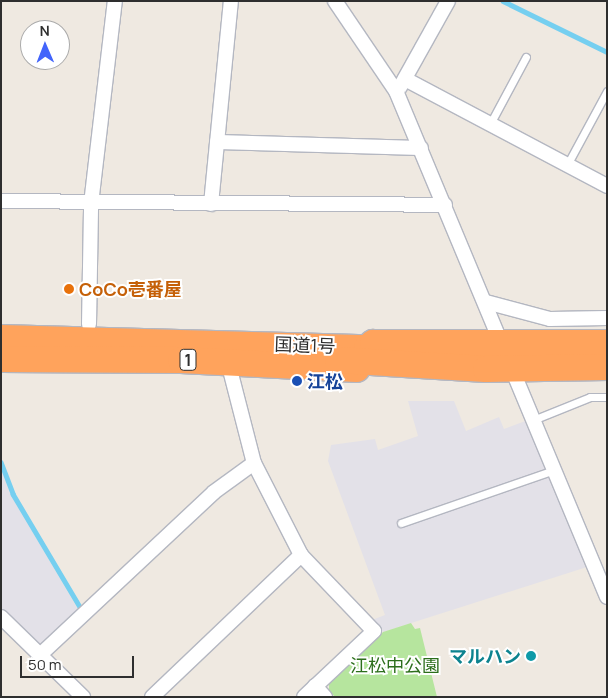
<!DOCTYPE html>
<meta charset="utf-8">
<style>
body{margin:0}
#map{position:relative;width:608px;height:698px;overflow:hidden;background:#efe9e1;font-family:Manrope,"Noto Sans JP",sans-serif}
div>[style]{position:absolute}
.industrial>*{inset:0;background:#e3e1e8}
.green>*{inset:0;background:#b6e59e}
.stream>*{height:4.5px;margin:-2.25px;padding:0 2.25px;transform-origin:2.25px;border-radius:2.25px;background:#75cff0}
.roads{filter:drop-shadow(1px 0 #b4b7c1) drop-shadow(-1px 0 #b4b7c1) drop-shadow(0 1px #b4b7c1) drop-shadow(0 -1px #b4b7c1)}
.lane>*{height:7px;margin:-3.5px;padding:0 3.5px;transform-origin:3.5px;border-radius:3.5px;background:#fff}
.street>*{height:14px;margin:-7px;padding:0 7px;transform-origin:7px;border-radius:7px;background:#fff}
.highway>*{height:26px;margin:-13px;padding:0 13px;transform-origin:13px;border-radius:13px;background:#ffa35c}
.dots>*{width:14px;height:14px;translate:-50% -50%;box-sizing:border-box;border:2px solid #fff;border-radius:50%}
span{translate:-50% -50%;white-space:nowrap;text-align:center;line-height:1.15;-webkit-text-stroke:4px #fff;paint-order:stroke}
.shield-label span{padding:1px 4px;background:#fff;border:1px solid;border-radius:4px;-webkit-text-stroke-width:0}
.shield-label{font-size:16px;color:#2e2e2e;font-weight:700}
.food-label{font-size:18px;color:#c56008;font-weight:700}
.left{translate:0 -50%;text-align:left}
.street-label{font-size:18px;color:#2e2e2e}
.transit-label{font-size:18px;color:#164399;font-weight:700}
.culture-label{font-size:18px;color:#0d838f;font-weight:700}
.right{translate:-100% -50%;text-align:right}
.park-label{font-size:18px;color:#2c6e1b}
.frame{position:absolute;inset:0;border:2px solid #2e2e2e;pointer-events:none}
.north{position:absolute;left:20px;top:20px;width:50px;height:50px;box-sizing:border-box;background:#fff;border:1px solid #ababab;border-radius:50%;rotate:359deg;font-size:14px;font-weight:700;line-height:20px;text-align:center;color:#2e2e2e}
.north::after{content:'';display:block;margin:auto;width:18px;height:22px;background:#4264fb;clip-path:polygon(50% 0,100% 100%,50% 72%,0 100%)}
.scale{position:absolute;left:20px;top:656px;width:114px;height:22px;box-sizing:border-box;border:2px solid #2e2e2e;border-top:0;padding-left:6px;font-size:15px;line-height:18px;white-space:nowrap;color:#2e2e2e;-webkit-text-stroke:4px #fff;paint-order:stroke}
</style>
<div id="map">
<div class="industrial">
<div style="clip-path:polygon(408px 401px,454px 401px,466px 431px,499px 417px,504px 429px,528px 420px,587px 567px,383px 632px,372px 620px,385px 615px,328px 461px,331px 445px,375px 439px,378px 450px,418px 436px)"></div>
<div style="clip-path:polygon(1px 469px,11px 495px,79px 611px,39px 649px,1px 612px)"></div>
</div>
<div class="green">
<div style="clip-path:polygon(411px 623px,415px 629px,420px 628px,437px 697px,335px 697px,329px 691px,329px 684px,383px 632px)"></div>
</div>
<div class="stream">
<div style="left:503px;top:1px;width:116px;rotate:26.1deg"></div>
<div style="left:1px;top:462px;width:34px;rotate:69deg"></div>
<div style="left:13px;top:494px;width:131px;rotate:59.3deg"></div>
</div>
<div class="roads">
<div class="lane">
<div style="left:490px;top:124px;width:76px;rotate:-61.8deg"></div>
<div style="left:567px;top:165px;width:84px;rotate:-61.6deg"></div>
<div style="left:533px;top:420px;width:61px;rotate:-22deg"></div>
<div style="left:590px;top:397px;width:17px"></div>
<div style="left:401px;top:523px;width:162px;rotate:-19.1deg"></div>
</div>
<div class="street">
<div style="left:335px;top:1px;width:109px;rotate:55.9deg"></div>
<div style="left:396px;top:91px;width:548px;rotate:67.36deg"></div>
<div style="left:405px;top:79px;width:229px;rotate:27.9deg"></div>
<div style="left:400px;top:87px;width:98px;rotate:-60.8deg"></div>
<div style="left:217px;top:142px;width:204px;rotate:1.7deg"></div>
<div style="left:1px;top:201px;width:444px;rotate:0.5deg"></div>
<div style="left:211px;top:204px;width:204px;rotate:-84.4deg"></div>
<div style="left:486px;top:302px;width:66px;rotate:14.9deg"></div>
<div style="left:550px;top:319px;width:57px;rotate:-1deg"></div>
<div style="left:89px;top:324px;width:120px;rotate:-89deg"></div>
<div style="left:91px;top:204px;width:204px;rotate:-83.3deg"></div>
<div style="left:228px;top:362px;width:104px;rotate:75.6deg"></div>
<div style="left:254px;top:463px;width:103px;rotate:62.9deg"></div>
<div style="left:301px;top:555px;width:105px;rotate:46.2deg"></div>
<div style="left:374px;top:631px;width:96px;rotate:136.7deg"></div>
<div style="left:1px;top:617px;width:115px;rotate:44.3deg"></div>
<div style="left:40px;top:655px;width:238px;rotate:-43.1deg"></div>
<div style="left:214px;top:492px;width:49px;rotate:-35.9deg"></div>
<div style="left:315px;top:686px;width:15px;rotate:48deg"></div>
<div style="left:152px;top:697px;width:206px;rotate:-43.6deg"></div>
</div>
<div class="highway">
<div style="left:1px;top:338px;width:366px;rotate:1.6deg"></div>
<div style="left:367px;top:348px;width:8px;rotate:-40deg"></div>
<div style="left:373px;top:343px;width:234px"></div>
<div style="left:1px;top:359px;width:180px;rotate:0.3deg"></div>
<div style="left:181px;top:360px;width:176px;rotate:2.9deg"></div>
<div style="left:338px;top:360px;width:148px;rotate:3.5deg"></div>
<div style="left:486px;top:369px;width:121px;rotate:-0.9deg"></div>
</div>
</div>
<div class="dots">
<div style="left:69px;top:289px;background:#e8710a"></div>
<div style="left:297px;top:381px;background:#1a4fb4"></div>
<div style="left:531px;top:656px;background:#0f9aa8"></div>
</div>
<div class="shield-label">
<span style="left:188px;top:360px">1</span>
</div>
<div class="food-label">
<span class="left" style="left:79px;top:289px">CoCo壱番屋</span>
</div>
<div class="street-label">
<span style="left:305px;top:345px;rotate:2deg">国道1号</span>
</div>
<div class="transit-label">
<span class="left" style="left:307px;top:381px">江松</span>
</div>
<div class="culture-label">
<span class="right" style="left:521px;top:656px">マルハン</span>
</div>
<div class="park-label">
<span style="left:395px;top:665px">江松中公園</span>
</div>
<div class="frame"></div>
<div class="north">N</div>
<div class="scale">50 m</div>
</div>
